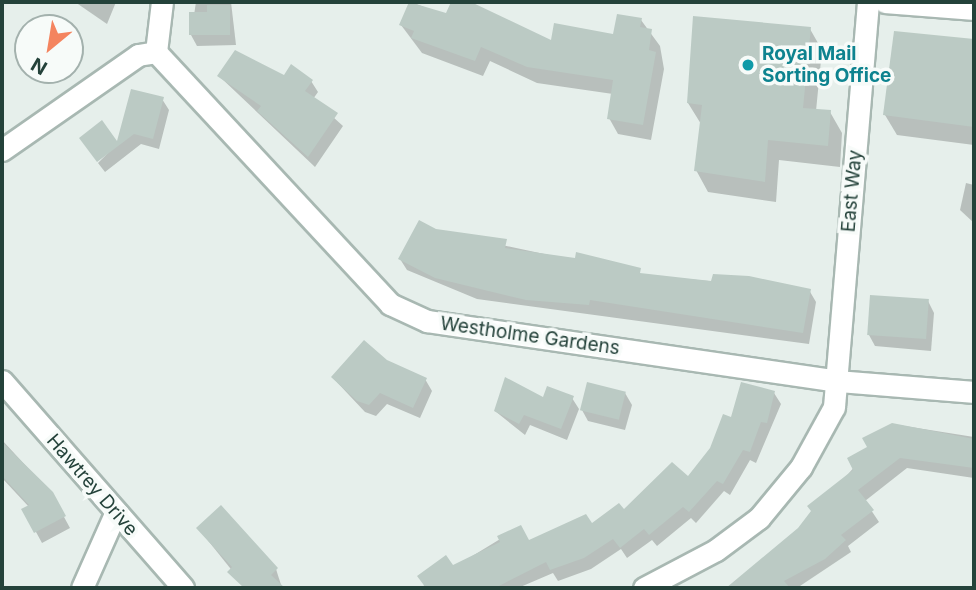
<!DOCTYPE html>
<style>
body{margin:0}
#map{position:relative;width:976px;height:590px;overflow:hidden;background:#e6efeb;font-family:Inter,sans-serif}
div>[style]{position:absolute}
.shadow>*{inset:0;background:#0003}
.building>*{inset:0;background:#bbcac4;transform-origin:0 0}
.roads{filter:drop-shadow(2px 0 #a8b8b2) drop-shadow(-2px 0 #a8b8b2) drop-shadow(0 2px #a8b8b2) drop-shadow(0 -2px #a8b8b2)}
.minor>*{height:21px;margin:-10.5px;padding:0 10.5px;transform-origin:10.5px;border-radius:10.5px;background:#fff}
.dots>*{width:19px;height:19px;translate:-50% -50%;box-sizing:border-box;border:4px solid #f7fbf9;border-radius:50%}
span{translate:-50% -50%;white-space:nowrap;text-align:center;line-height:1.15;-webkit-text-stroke:7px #f7fbf9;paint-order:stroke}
.culture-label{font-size:19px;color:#0d838f;font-weight:700}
.left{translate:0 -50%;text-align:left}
.street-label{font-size:19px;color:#24423a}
.frame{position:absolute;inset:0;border:4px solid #24423a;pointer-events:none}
.north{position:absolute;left:14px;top:14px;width:70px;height:70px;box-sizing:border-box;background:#f7fbf9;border:2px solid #a3b1ad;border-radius:50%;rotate:210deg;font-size:19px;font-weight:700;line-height:28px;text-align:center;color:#24423a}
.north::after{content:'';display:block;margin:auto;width:24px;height:32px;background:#f4845f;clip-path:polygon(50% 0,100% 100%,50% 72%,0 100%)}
</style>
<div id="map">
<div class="shadow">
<div style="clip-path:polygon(75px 2px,116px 2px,107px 24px)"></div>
<div style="clip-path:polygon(196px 2px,231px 2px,236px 45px,197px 46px,191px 35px)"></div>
<div style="clip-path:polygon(411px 2px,447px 16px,453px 2px,465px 2px,552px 42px,615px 36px,641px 20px,660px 46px,664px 69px,651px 140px,618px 134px,609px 118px,613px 94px,537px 83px,490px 61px,483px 76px,422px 53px,401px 25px)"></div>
<div style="clip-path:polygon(810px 29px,822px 50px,816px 111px,830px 112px,842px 133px,840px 167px,779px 160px,776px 202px,708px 192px,696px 170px,701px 124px,688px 103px)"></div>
<div style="clip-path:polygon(895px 33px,974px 41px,974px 145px,897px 135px,885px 115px)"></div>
<div style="clip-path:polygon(219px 76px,311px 81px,318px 92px,313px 99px,343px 126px,315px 167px)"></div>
<div style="clip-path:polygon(162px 99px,169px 110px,159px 149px,141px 144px,105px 172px,98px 163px)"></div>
<div style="clip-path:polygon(966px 183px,974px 185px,974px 223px,960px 210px)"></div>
<div style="clip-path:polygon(436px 231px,643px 275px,809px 290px,816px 302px,809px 344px,477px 299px,407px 270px,400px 259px)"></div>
<div style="clip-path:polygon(928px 301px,934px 313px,931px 351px,875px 346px,869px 335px)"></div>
<div style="clip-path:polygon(386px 361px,425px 379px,432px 391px,420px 418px,387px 404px,376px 416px,365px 412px,333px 378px)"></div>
<div style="clip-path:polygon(625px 393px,632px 405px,625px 430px,588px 421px,582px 410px)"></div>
<div style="clip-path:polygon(774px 393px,781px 404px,756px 463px,750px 460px,730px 495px,724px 491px,696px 523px,691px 518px,657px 546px,652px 540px,627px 558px,621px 549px,591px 569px,558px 581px,553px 573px,518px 588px,420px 588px,520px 527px,529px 542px,591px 526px,689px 479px,733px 420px)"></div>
<div style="clip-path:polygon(572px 398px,579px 409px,567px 440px,530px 425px,525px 435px,495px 411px)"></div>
<div style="clip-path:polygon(892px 424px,974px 437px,974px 478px,907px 468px,865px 501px,879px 522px,848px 546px,851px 552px,797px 588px,727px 588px,799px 530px)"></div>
<div style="clip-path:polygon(2px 440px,51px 493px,70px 528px,42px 543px,24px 510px,29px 507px,2px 478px)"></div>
<div style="clip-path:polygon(198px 528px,276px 569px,282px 588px,246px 588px)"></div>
</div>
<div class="building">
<div style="clip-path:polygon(409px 2px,446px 13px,451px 2px,471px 2px,551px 40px,554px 23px,613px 34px,617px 14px,642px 18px,640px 27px,652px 29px,649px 50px,656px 52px,643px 125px,607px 119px,613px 80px,527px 67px,481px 47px,475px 61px,411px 38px,414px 31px,399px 25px)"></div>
<div style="clip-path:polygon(207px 5px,230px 5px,230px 35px,189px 35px,189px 12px,207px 12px)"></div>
<div style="clip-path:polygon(693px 16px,811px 27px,803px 108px,831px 110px,828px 146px,768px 140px,765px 182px,694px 171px,702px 105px,687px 103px)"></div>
<div style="clip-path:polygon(894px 31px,974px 39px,974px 127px,883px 115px)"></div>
<div style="clip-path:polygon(235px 50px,284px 75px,291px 64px,313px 80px,305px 91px,338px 113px,308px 157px,257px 111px,261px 106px,217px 76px)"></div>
<div style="clip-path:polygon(131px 89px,164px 97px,153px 139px,134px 134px,97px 162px,79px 138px,102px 120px,117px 141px)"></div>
<div style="clip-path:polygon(419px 220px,436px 229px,507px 239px,505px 248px,575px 258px,576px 252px,641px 268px,640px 273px,711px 281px,713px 274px,749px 276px,811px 289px,803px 333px,590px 300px,589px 305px,526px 300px,435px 278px,398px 259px)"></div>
<div style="left:870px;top:295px;width:59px;height:40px;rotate:4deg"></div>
<div style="clip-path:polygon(364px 340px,387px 360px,427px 378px,413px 408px,380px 393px,369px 405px,357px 401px,331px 377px)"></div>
<div style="clip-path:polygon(505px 377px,543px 397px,547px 386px,574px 396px,561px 429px,524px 415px,519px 424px,494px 411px)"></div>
<div style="left:587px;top:382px;width:40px;height:29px;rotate:14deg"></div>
<div style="clip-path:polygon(741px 382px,775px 391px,767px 423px,761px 422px,750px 452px,743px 450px,723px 484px,717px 481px,689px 512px,683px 507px,649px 535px,644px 529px,620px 548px,613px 539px,584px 558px,550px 570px,546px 562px,495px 588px,426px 588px,417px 576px,446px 555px,453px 565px,500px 542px,497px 536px,521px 525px,529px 540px,586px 514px,592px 523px,619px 503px,624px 509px,672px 462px,688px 476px,710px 448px,723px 414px,731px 417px)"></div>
<div style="clip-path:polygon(892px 423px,974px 439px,974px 468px,900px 458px,858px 490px,874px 510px,841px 535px,846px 540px,825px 559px,784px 581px,790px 588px,726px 588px,798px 528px,811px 511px,807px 506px,853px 470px,847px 458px,867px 447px,862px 438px)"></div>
<div style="clip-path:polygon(2px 442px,53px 492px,66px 516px,34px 533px,21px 509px,29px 505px,2px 476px)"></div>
<div style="clip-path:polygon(221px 505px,278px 568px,271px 575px,285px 588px,244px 588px,227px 572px,232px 567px,196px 528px)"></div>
</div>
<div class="roads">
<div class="minor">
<div style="left:885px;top:2px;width:89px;rotate:4.5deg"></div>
<div style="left:156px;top:52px;width:344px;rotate:47.1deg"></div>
<div style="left:390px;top:304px;width:41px;rotate:24.7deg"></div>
<div style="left:427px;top:321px;width:414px;rotate:8.3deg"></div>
<div style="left:837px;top:381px;width:137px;rotate:4.6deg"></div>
<div style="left:156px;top:52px;width:50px;rotate:-83.2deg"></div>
<div style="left:2px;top:150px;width:166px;rotate:-34.9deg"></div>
<div style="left:138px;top:55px;width:18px;rotate:-9deg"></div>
<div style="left:2px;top:381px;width:275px;rotate:48.8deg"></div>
<div style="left:82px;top:588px;width:81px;rotate:-66deg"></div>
<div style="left:644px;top:588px;width:81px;rotate:-27.8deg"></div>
<div style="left:716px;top:550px;width:54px;rotate:-36.7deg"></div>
<div style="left:759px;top:518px;width:66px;rotate:-50.5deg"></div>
<div style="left:801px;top:467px;width:68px;rotate:-61.2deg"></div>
<div style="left:834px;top:407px;width:406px;rotate:-85.2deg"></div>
</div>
</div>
<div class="dots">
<div style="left:748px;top:65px;background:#0f9aa8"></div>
</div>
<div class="culture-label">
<span class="left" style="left:762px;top:65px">Royal Mail<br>Sorting Office</span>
</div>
<div class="street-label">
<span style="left:852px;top:191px;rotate:-85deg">East Way</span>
<span style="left:530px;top:336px;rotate:8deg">Westholme Gardens</span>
<span style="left:92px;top:485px;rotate:49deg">Hawtrey Drive</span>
</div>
<div class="frame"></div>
<div class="north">N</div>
</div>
